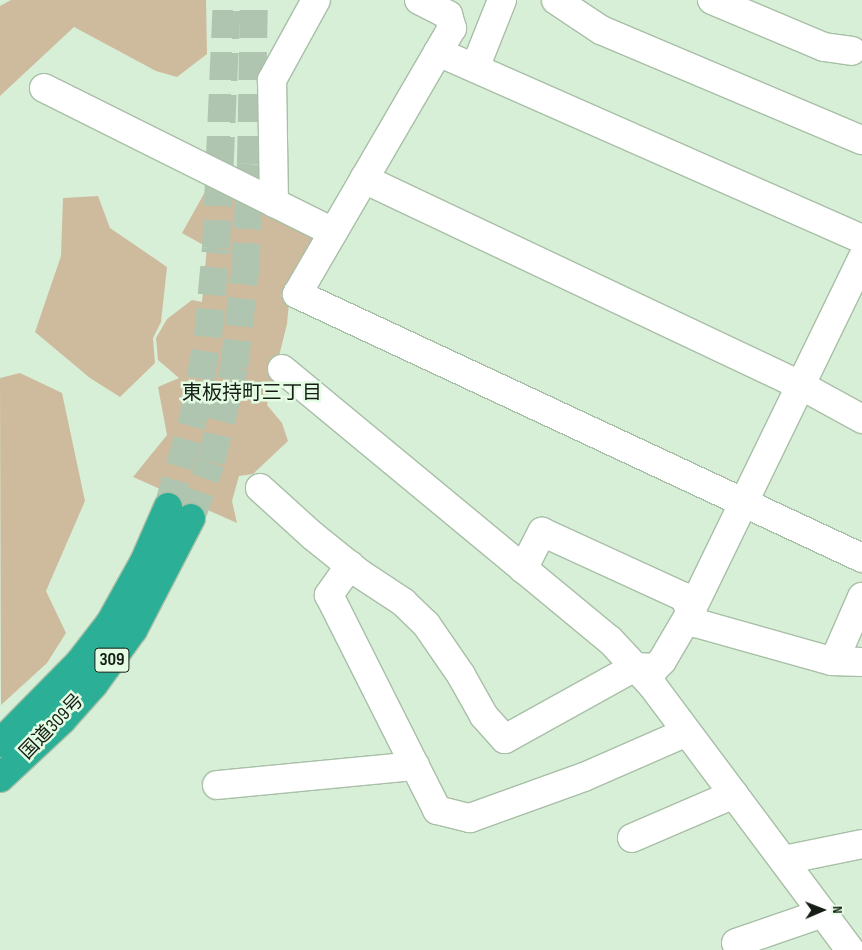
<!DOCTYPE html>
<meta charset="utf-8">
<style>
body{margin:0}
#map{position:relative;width:862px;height:950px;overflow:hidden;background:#d7efd6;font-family:"Sofia Sans Condensed","Noto Sans JP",sans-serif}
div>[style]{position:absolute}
.green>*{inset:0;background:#cebb9e}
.highway-tunnel>*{height:28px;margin-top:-14px;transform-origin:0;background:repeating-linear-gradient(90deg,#b0c5af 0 28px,transparent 0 42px)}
.roads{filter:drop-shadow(1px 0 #a8bfa7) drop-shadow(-1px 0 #a8bfa7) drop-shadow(0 1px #a8bfa7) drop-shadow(0 -1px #a8bfa7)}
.minor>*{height:28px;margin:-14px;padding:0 14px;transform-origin:14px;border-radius:14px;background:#fff}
.highway>*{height:28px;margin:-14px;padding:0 14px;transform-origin:14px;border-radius:14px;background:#2baf96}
span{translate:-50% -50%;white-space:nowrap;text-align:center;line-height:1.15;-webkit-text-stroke:5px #e4fce3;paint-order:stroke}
.shield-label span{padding:1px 4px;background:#e4fce3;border:1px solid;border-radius:4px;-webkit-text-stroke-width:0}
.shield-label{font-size:18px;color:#151d14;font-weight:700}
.street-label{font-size:19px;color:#151d14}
.neighbourhood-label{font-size:20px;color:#151d14}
.north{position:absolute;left:797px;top:885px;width:50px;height:50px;-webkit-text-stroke:4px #e4fce3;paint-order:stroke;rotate:89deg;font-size:14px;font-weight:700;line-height:20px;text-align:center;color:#151d14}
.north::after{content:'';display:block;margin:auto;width:18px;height:22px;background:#151d14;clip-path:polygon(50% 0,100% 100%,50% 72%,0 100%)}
</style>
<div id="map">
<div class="green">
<div style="clip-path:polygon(11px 0,206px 0,207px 54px,177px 77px,156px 71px,74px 27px,0 96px,0 6px)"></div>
<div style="clip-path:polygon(210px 183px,314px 238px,281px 296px,289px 302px,287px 324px,267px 405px,282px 423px,288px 441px,253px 474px,239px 476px,232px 501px,237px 523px,133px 477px,167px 435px,158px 387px,179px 378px,158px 360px,156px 338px,167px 319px,192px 300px,202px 302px,207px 247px,182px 233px)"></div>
<div style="clip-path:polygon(98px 196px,110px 228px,167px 267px,161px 322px,153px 338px,155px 363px,120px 397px,90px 378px,35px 332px,61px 256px,63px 198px)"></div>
<div style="clip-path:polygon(20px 373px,62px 393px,85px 501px,46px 591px,66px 633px,47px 663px,1px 705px,0 378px)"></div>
</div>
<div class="highway-tunnel">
<div style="left:168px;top:507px;width:91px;rotate:-74deg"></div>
<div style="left:193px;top:420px;width:84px;rotate:-79.8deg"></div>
<div style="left:208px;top:337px;width:89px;rotate:-84.9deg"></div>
<div style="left:216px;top:248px;width:248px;rotate:-87.5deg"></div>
<div style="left:191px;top:518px;width:59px;rotate:-70.3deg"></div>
<div style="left:211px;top:462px;width:97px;rotate:-76.3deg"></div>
<div style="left:234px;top:368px;width:98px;rotate:-83.5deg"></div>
<div style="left:245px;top:271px;width:107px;rotate:-86.8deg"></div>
<div style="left:251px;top:164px;width:164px;rotate:-89deg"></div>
</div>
<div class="roads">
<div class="minor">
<div style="left:419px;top:0;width:33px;rotate:27deg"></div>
<div style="left:448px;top:15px;width:14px;rotate:73deg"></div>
<div style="left:452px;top:28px;width:308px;rotate:120.2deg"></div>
<div style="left:297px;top:294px;width:624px;rotate:25.04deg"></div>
<div style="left:556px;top:0;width:54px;rotate:33.7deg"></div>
<div style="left:601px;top:30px;width:283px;rotate:22.9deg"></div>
<div style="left:712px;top:0;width:121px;rotate:22.8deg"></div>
<div style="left:824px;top:47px;width:28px;rotate:8deg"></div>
<div style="left:438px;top:52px;width:463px;rotate:23.8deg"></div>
<div style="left:475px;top:68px;width:73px;rotate:-68.3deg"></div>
<div style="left:44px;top:88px;width:323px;rotate:26.5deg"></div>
<div style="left:364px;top:179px;width:482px;rotate:25.3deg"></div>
<div style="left:800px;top:385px;width:71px;rotate:28.7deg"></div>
<div style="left:274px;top:203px;width:123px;rotate:-90.9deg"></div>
<div style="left:272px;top:80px;width:91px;rotate:-61.2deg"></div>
<div style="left:282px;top:369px;width:425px;rotate:39.6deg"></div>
<div style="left:610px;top:640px;width:62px;rotate:47deg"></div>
<div style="left:652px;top:685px;width:331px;rotate:53.2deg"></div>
<div style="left:260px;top:488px;width:72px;rotate:42.2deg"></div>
<div style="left:313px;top:536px;width:59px;rotate:38.8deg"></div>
<div style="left:359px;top:573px;width:53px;rotate:33.4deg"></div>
<div style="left:403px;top:602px;width:32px;rotate:44deg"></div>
<div style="left:426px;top:624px;width:62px;rotate:55.5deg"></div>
<div style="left:461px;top:675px;width:47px;rotate:60.7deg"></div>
<div style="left:484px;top:716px;width:31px;rotate:48deg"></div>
<div style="left:505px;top:739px;width:149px;rotate:-29deg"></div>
<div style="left:635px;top:667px;width:20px;rotate:3deg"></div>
<div style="left:655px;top:668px;width:10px;rotate:-45deg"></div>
<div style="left:662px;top:661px;width:53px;rotate:-59.6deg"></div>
<div style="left:689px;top:615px;width:397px;rotate:-64.1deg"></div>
<div style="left:350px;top:565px;width:37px;rotate:125deg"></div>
<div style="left:329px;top:595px;width:241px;rotate:63.3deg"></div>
<div style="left:437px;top:810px;width:34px;rotate:14deg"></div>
<div style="left:470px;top:818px;width:121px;rotate:-19.8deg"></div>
<div style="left:584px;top:777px;width:112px;rotate:-23.6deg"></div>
<div style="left:523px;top:569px;width:42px;rotate:-62.8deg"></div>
<div style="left:542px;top:532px;width:156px;rotate:24.6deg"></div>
<div style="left:684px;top:597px;width:29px;rotate:65deg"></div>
<div style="left:696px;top:623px;width:140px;rotate:15.7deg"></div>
<div style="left:831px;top:661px;width:31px;rotate:2deg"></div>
<div style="left:834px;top:661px;width:70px;rotate:-66.4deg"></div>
<div style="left:217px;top:785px;width:199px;rotate:-5.5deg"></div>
<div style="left:632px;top:838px;width:111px;rotate:-23.3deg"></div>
<div style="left:784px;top:860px;width:80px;rotate:-11.6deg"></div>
<div style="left:736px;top:943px;width:92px;rotate:-19deg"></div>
</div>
<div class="highway">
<div style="left:0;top:743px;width:112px;rotate:-45.4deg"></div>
<div style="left:79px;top:663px;width:51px;rotate:-52.2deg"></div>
<div style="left:110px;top:623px;width:70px;rotate:-60.9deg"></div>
<div style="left:144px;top:562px;width:60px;rotate:-66.4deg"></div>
<div style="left:0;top:778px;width:85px;rotate:-43.1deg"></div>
<div style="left:62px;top:720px;width:48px;rotate:-48.4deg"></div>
<div style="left:94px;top:684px;width:67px;rotate:-54.2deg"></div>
<div style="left:133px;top:630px;width:126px;rotate:-62.6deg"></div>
</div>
</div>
<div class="shield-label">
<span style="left:112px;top:660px">309</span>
</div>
<div class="street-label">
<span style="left:52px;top:727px;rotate:-46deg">国道309号</span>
</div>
<div class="neighbourhood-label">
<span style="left:252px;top:393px">東板持町三丁目</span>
</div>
<div class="north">N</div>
</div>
